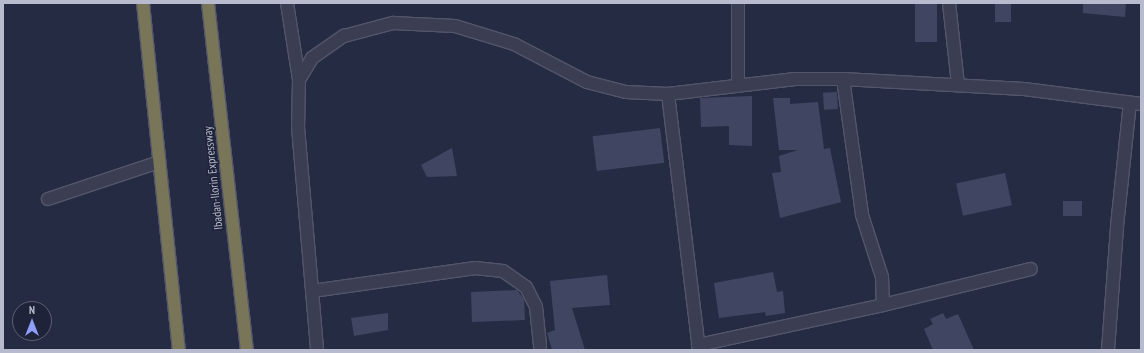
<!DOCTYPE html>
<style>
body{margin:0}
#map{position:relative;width:1144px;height:353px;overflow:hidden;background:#262b44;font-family:"PT Sans Narrow",sans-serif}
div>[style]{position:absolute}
.building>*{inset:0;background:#404661;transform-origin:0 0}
.roads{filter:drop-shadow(1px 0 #53566a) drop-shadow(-1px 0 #53566a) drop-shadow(0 1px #53566a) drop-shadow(0 -1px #53566a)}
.street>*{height:12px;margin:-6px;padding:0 6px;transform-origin:6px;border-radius:6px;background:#3b3e53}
.highway>*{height:12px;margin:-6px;padding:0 6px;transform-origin:6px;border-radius:6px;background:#797558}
span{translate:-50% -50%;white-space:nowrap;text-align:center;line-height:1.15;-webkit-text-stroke:3px #1f2339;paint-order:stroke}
.street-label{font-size:12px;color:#b8bbcd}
.frame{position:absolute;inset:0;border:4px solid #b8bbcd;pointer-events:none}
.north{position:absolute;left:12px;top:301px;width:40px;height:40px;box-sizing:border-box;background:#1f2339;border:1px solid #5c6074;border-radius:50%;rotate:0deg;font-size:11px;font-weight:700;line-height:16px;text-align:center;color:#b8bbcd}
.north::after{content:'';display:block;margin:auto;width:14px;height:18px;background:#909dfa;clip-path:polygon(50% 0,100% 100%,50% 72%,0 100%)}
</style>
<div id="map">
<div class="building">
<div style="left:915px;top:3px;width:22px;height:39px"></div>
<div style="left:995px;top:3px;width:16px;height:19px"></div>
<div style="clip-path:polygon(1083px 3px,1126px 3px,1125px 17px,1083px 13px)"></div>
<div style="left:837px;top:92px;width:17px;height:14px;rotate:87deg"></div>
<div style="clip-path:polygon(752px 96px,752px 146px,729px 145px,729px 126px,701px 127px,700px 98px)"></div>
<div style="clip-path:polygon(773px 98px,790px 98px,790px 104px,818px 102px,824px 149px,830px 148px,841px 202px,780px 218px,772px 173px,781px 172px,779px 156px,798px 150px,779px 150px)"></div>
<div style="left:660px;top:128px;width:35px;height:68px;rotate:83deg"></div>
<div style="clip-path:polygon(452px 148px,457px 176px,427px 177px,421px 165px)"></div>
<div style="left:1005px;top:173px;width:33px;height:50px;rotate:78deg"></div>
<div style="left:1063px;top:201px;width:19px;height:15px"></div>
<div style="clip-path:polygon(773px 272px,777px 292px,783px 291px,785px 313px,766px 316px,765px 312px,719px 318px,714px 283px)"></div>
<div style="clip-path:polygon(607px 275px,610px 305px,572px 308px,585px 350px,552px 350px,547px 333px,555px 330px,550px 281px)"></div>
<div style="clip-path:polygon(517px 290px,524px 299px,525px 320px,472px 322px,471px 292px)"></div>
<div style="clip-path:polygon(388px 313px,388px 330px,354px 336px,351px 318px)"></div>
<div style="clip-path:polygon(943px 313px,946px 319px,958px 314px,974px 350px,933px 350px,924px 329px,933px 324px,930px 319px)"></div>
</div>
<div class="roads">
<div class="street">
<div style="left:287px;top:3px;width:78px;rotate:81.1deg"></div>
<div style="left:299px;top:80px;width:47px;rotate:91.2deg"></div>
<div style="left:298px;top:127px;width:224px;rotate:85.1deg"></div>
<div style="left:738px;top:3px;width:83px;rotate:90deg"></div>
<div style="left:949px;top:3px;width:81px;rotate:83.7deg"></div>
<div style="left:843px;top:79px;width:137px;rotate:82deg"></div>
<div style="left:862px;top:215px;width:65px;rotate:72.1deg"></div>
<div style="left:882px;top:277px;width:28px;rotate:88deg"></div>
<div style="left:299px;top:80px;width:26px;rotate:-59deg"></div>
<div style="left:312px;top:58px;width:39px;rotate:-35deg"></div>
<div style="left:344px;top:36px;width:51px;rotate:-14.9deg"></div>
<div style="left:393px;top:23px;width:62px;rotate:2.8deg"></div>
<div style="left:455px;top:26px;width:62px;rotate:17deg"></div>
<div style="left:514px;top:44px;width:82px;rotate:27.5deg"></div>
<div style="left:587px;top:82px;width:40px;rotate:14.4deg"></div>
<div style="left:626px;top:92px;width:42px;rotate:2.7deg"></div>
<div style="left:668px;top:94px;width:128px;rotate:-6.7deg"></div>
<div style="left:795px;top:79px;width:48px"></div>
<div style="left:843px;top:79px;width:181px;rotate:3.2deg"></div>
<div style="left:1024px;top:89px;width:118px;rotate:7.3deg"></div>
<div style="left:668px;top:94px;width:258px;rotate:83.1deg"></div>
<div style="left:48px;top:199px;width:117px;rotate:-18.4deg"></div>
<div style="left:312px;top:291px;width:165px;rotate:-8deg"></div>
<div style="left:475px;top:268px;width:28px;rotate:6deg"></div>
<div style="left:503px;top:271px;width:28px;rotate:35deg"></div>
<div style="left:526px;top:287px;width:22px;rotate:63deg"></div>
<div style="left:536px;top:307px;width:39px;rotate:84deg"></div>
<div style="left:698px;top:345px;width:189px;rotate:-12.2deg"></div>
<div style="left:883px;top:305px;width:152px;rotate:-13.7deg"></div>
<div style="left:1108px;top:350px;width:124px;rotate:-85.8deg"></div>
<div style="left:1117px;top:226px;width:124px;rotate:-84deg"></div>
</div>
<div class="highway">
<div style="left:143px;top:3px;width:349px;rotate:84.1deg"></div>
<div style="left:208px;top:3px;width:349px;rotate:83.6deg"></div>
</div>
</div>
<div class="street-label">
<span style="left:213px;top:178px;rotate:-96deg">Ibadan-Ilorin Expressway</span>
</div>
<div class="frame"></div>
<div class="north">N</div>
</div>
